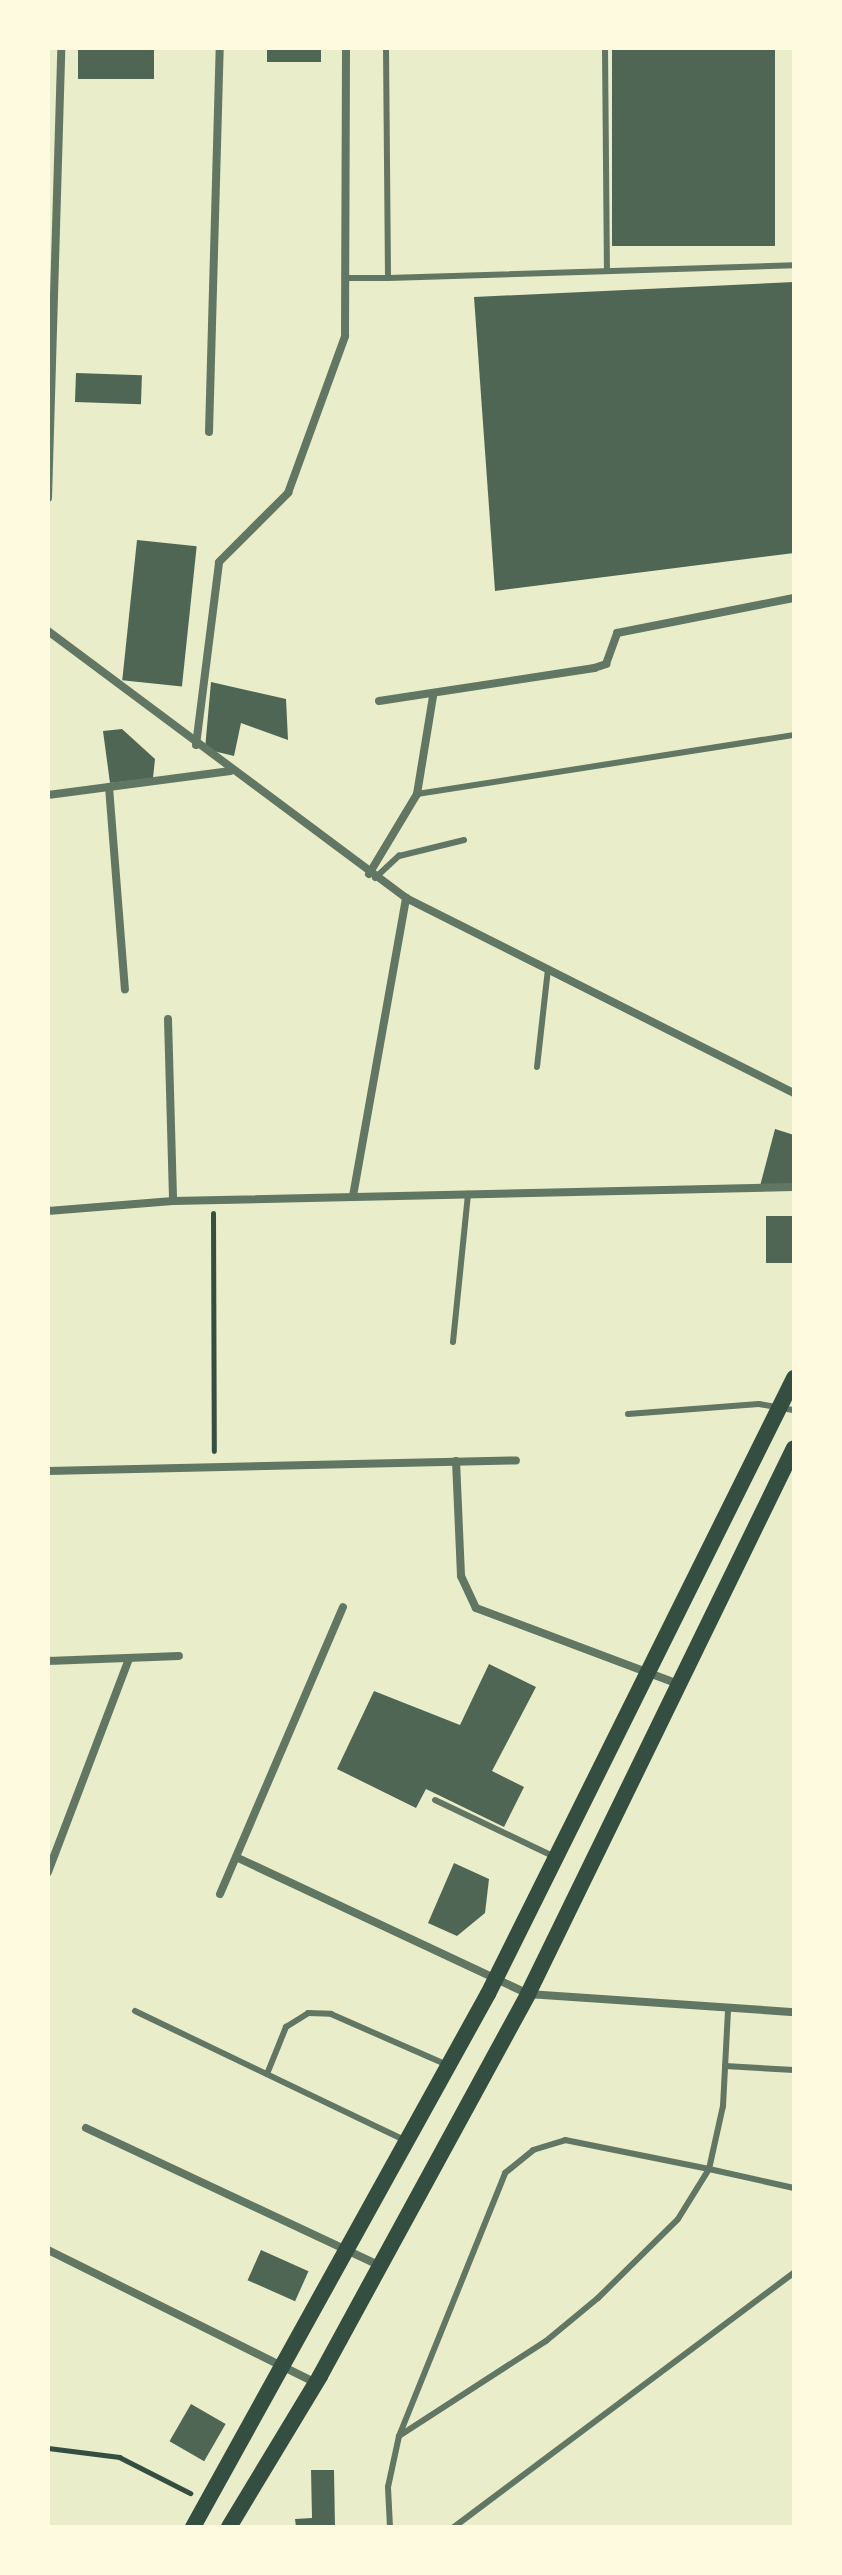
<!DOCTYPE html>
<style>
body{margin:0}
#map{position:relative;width:842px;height:2575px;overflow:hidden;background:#e9edc9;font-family:Jost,sans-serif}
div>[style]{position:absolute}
.building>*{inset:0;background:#4f6655;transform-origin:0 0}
.path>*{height:5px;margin:-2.5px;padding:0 2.5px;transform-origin:2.5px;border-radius:2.5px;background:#344e41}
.service>*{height:6px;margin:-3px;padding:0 3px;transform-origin:3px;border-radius:3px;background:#617663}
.minor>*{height:8px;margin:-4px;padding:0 4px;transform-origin:4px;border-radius:4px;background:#617663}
.secondary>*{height:16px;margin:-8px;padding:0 8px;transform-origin:8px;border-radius:8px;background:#344e41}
span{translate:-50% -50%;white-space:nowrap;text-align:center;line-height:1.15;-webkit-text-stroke:8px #fefae0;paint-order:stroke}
.frame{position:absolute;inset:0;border:50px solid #fefae0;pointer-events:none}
</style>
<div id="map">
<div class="building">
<div style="left:78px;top:48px;width:76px;height:31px"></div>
<div style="left:267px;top:48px;width:54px;height:14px"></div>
<div style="left:775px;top:48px;width:198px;height:163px;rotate:90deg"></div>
<div style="clip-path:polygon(794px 282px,794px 553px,495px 591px,474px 297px)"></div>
<div style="left:76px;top:373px;width:66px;height:29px;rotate:2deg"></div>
<div style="left:137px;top:540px;width:60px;height:141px;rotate:6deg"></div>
<div style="clip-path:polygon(211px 682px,286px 699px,288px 740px,241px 723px,234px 756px,205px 749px)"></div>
<div style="clip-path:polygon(122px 729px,155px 759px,153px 778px,110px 783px,103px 731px)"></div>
<div style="clip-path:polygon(775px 1129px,794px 1135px,794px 1184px,760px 1186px)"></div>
<div style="left:794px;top:1216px;width:47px;height:28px;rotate:90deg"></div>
<div style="clip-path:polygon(489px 1664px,536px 1687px,492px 1771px,524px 1787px,504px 1827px,426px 1789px,416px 1808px,337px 1769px,374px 1691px,460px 1725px)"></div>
<div style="clip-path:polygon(454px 1863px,489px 1879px,485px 1913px,457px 1936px,428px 1923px)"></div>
<div style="left:261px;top:2250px;width:52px;height:33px;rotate:24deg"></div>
<div style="left:191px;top:2404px;width:40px;height:43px;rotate:30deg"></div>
<div style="clip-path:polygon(311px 2470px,334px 2470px,335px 2527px,296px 2527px,295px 2519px,312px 2518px)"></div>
</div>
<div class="path">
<div style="left:213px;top:1213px;width:238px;rotate:89.8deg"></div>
<div style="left:48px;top:2448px;width:72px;rotate:7.2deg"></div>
<div style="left:119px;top:2457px;width:80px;rotate:26.9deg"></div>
</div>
<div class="service">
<div style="left:386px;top:48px;width:230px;rotate:89.5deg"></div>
<div style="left:388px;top:278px;width:406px;rotate:-1.8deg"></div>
<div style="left:605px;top:48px;width:223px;rotate:89.5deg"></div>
<div style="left:346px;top:278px;width:42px"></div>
<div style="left:417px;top:794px;width:382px;rotate:-8.9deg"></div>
<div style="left:375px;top:878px;width:33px;rotate:-43deg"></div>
<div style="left:399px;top:856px;width:67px;rotate:-13.8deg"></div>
<div style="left:537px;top:1067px;width:99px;rotate:-83.6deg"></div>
<div style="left:453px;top:1342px;width:149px;rotate:-84.2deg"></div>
<div style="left:628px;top:1414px;width:131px;rotate:-4.4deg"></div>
<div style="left:759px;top:1404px;width:36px;rotate:10deg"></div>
<div style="left:435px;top:1800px;width:131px;rotate:25.4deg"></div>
<div style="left:135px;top:2011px;width:301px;rotate:25.6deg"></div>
<div style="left:725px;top:2066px;width:69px;rotate:3.3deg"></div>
<div style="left:267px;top:2074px;width:51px;rotate:-68deg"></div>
<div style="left:286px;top:2027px;width:26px;rotate:-32deg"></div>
<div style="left:308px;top:2013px;width:23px;rotate:2deg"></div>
<div style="left:331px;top:2014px;width:124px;rotate:23.7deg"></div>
<div style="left:399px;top:2436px;width:284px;rotate:-68deg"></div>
<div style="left:505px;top:2173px;width:36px;rotate:-39deg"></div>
<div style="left:533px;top:2150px;width:34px;rotate:-17deg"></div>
<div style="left:565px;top:2140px;width:147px;rotate:11.4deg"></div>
<div style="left:709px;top:2169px;width:65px;rotate:-77.5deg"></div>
<div style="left:723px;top:2106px;width:96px;rotate:-87deg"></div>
<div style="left:390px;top:2527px;width:40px;rotate:-92.9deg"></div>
<div style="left:388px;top:2487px;width:52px;rotate:-77.8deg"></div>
<div style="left:399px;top:2436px;width:175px;rotate:-32.9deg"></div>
<div style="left:546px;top:2341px;width:67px;rotate:-39.6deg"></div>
<div style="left:598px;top:2298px;width:112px;rotate:-44.6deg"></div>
<div style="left:678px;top:2219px;width:59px;rotate:-58.2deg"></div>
<div style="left:709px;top:2169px;width:87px;rotate:12.6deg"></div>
<div style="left:454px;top:2527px;width:424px;rotate:-36.8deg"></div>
</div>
<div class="minor">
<div style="left:209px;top:432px;width:384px;rotate:-88.4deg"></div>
<div style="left:48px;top:498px;width:450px;rotate:-88.3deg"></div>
<div style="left:48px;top:631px;width:447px;rotate:36.7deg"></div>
<div style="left:406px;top:898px;width:434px;rotate:26.7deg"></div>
<div style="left:379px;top:701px;width:218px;rotate:-8.7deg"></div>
<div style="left:594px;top:668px;width:13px;rotate:-18deg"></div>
<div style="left:606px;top:664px;width:33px;rotate:-70deg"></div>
<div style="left:617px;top:633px;width:180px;rotate:-11.2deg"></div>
<div style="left:196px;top:745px;width:184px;rotate:-82.8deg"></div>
<div style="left:219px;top:562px;width:98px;rotate:-45deg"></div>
<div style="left:288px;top:493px;width:167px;rotate:-70deg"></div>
<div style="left:345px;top:336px;width:288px;rotate:-89.8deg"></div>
<div style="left:109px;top:787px;width:203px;rotate:85.5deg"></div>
<div style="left:48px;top:795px;width:184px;rotate:-7.5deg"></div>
<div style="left:369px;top:874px;width:93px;rotate:-59deg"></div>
<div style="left:417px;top:794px;width:99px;rotate:-80.7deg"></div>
<div style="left:168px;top:1019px;width:182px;rotate:88.4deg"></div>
<div style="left:353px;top:1196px;width:303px;rotate:-79.9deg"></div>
<div style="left:48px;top:1211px;width:125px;rotate:-4.6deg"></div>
<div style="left:173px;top:1201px;width:621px;rotate:-1.29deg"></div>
<div style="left:456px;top:1461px;width:115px;rotate:87.5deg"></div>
<div style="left:461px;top:1576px;width:35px;rotate:65deg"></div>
<div style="left:476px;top:1608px;width:214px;rotate:20.6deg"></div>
<div style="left:48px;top:1471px;width:468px;rotate:-1.3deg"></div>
<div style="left:48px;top:1661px;width:131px;rotate:-2.2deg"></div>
<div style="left:238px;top:1858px;width:320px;rotate:25.1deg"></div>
<div style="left:528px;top:1994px;width:267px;rotate:3.9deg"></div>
<div style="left:48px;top:1872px;width:228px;rotate:-69.2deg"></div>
<div style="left:220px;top:1894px;width:312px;rotate:-66.8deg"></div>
<div style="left:86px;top:2128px;width:325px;rotate:25.1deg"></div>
<div style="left:48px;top:2250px;width:299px;rotate:26.4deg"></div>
</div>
<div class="secondary">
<div style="left:193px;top:2527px;width:609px;rotate:-61.04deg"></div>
<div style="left:488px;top:1994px;width:688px;rotate:-63.58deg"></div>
<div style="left:229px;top:2527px;width:176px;rotate:-58.9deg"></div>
<div style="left:320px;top:2376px;width:435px;rotate:-61.4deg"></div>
<div style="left:528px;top:1994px;width:607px;rotate:-64.03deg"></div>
</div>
<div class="frame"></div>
</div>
